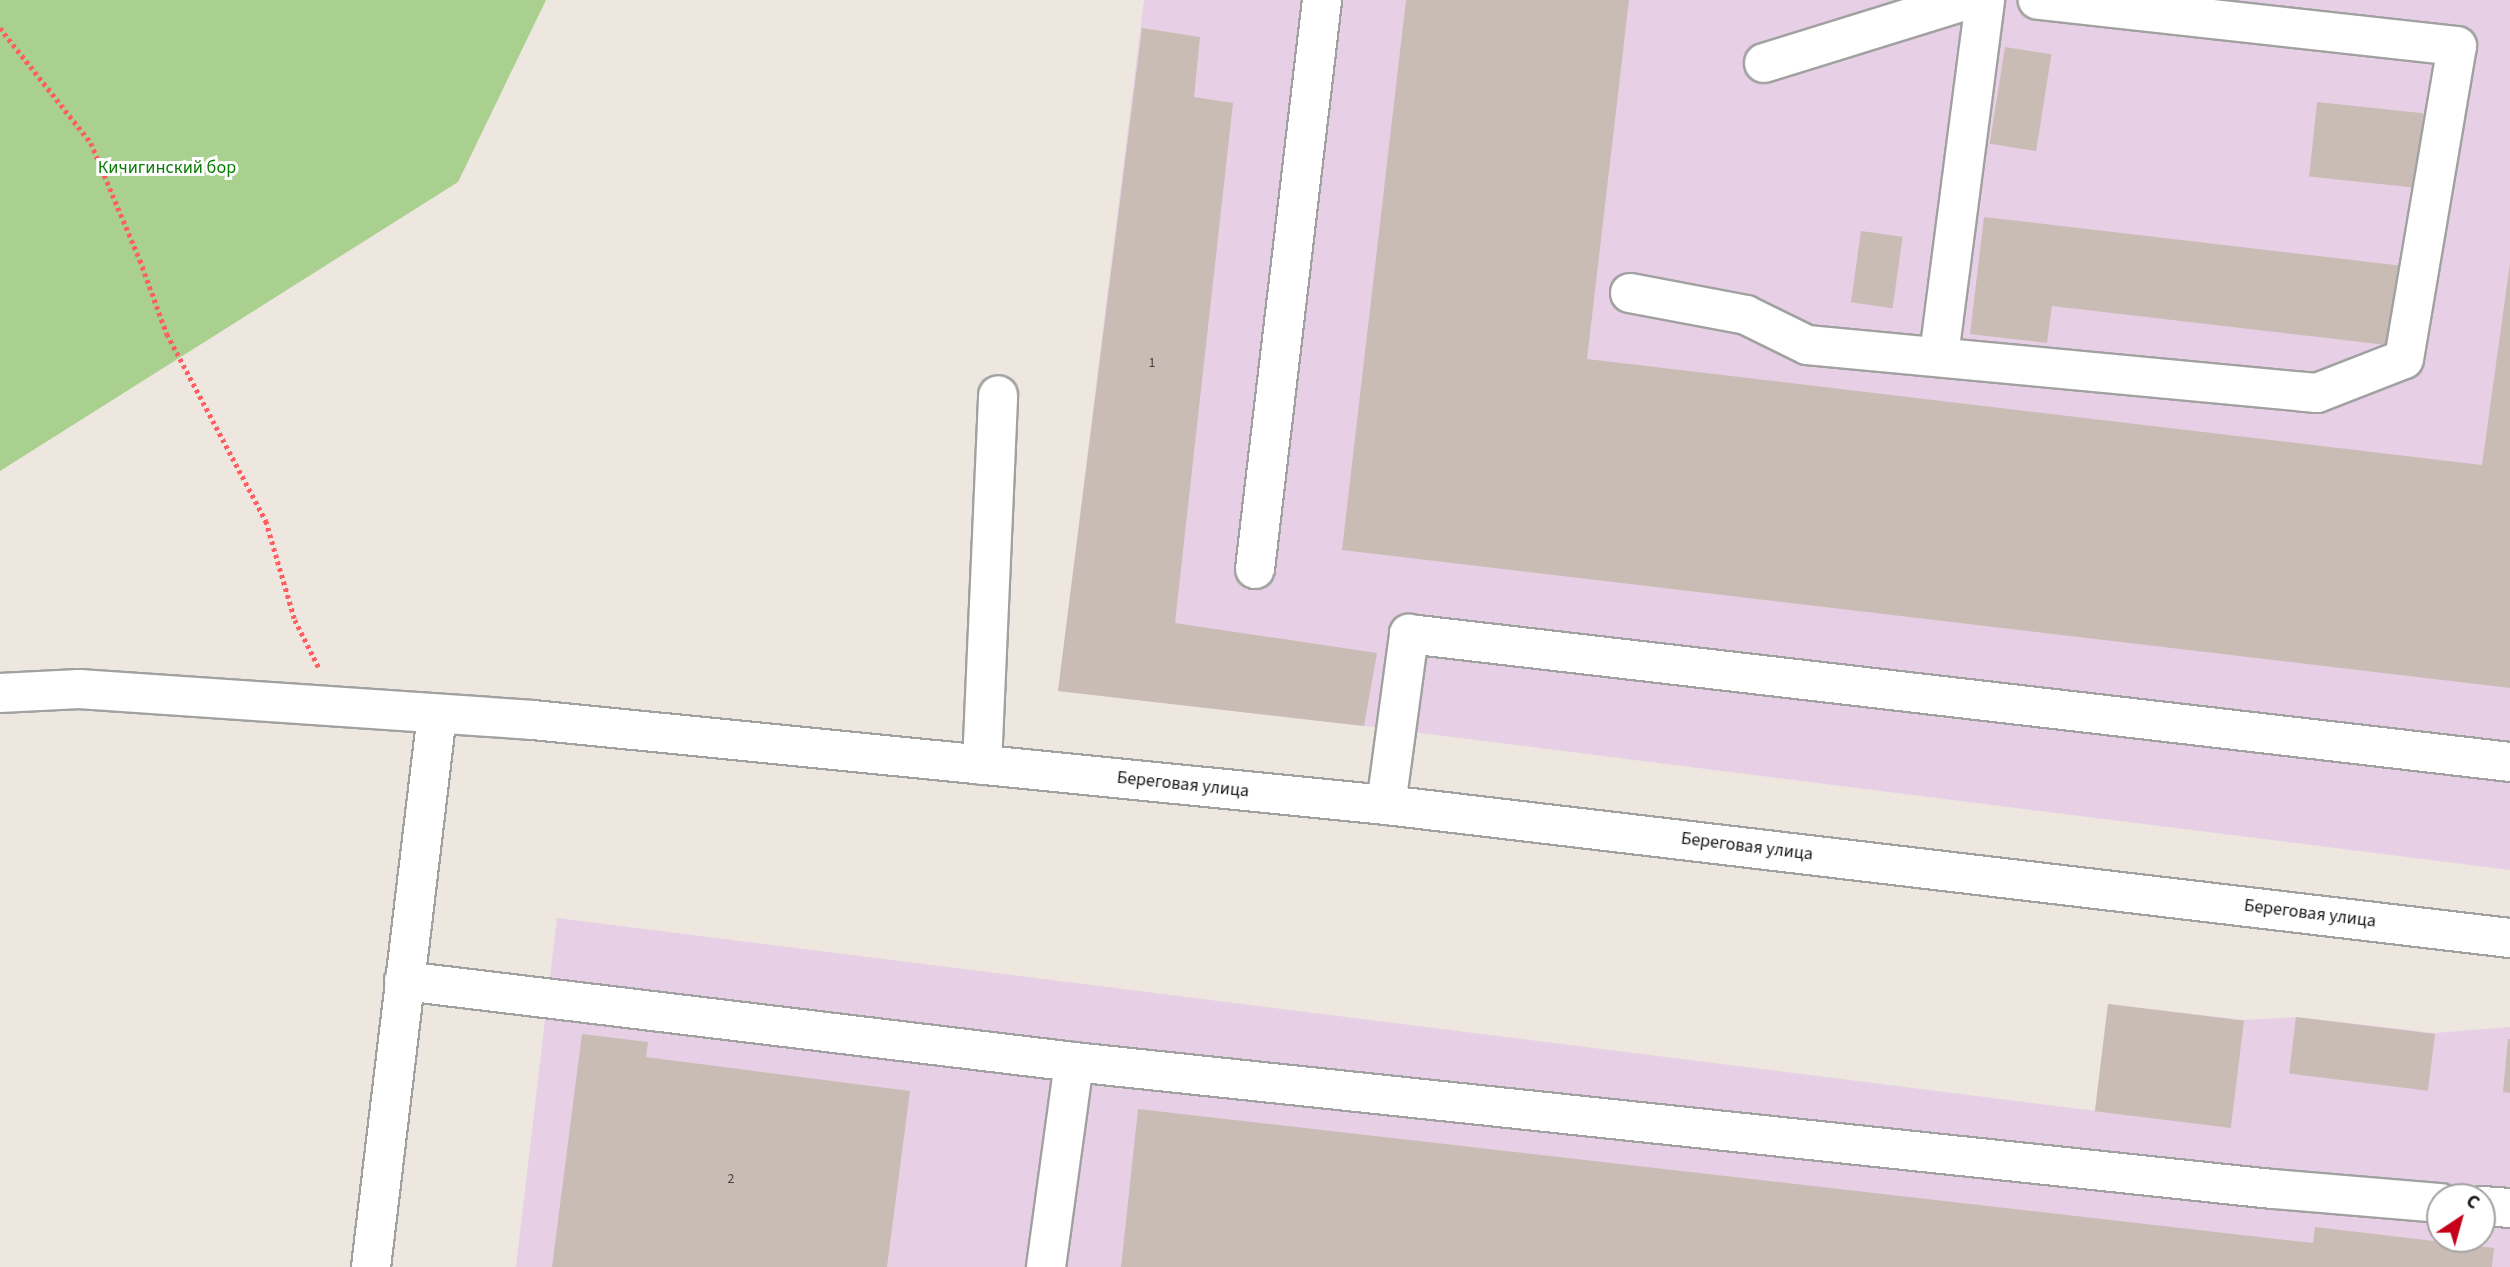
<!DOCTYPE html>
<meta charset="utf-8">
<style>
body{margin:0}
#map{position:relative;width:2510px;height:1267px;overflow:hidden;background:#ede7df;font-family:"Source Sans 3",sans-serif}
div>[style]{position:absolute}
.industrial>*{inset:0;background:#e7d0e5}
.forest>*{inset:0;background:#aad090}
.building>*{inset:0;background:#c9bcb5;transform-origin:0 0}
.path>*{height:4.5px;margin-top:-2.25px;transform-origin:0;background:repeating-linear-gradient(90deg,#ff5e60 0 3.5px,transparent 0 7px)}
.roads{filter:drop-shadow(2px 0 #a1a1a1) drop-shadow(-2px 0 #a1a1a1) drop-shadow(0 2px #a1a1a1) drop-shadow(0 -2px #a1a1a1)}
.minor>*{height:38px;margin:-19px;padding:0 19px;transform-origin:19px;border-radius:19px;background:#fff}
span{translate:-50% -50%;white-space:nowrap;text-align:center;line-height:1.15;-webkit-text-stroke:6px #fff;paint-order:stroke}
.number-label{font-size:14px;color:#464241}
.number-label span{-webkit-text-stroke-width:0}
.park-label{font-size:18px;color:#097d04}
.street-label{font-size:18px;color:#1a1a1a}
.north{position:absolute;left:2426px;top:1183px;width:70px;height:70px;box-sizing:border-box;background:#fff;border:2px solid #a3a3a3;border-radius:50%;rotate:36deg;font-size:19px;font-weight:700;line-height:28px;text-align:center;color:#1a1a1a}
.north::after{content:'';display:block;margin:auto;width:24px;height:32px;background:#c50018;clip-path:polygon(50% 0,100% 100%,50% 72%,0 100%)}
</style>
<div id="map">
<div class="industrial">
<div style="clip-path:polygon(1144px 0,2510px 0,2510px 870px,1364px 726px,1058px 691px)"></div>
<div style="clip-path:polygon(evenodd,557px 918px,2096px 1111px,2108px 1004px,2244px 1020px,2296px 1017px,2435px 1033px,2510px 1027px,2510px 1267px,516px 1267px,557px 918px,2440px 1197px,2482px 1197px,2482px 1239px,2440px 1239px,2440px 1197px)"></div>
</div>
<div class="forest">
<div style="clip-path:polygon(0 0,546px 0,458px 182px,0 471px)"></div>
</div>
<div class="building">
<div style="clip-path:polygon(1406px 0,1629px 0,1587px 359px,2482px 465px,2510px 263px,2510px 688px,1342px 550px)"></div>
<div style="clip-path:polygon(1142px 28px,1200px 37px,1194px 97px,1233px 103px,1175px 623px,1377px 653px,1364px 726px,1058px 691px)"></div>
<div style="left:2005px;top:47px;width:47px;height:98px;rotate:9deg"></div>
<div style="left:2317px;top:102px;width:107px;height:75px;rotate:6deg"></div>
<div style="clip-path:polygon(1984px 217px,2404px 266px,2395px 346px,2052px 306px,2047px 343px,1970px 334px)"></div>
<div style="left:1861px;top:231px;width:42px;height:72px;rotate:8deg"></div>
<div style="left:2108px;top:1004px;width:137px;height:108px;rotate:7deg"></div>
<div style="left:2296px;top:1017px;width:140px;height:57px;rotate:7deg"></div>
<div style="clip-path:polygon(582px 1034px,648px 1042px,646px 1057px,910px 1091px,887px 1267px,552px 1267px)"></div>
<div style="clip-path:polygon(2508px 1039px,2510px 1039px,2510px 1093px,2503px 1092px)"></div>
<div style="clip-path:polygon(1138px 1109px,2313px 1243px,2315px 1227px,2494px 1248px,2492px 1267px,1121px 1267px)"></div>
</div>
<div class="path">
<div style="left:0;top:28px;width:147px;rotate:51.6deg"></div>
<div style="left:91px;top:143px;width:127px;rotate:67.3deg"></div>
<div style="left:140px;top:260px;width:79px;rotate:70deg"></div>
<div style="left:167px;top:334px;width:212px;rotate:62.1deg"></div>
<div style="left:266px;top:521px;width:103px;rotate:73.7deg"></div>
<div style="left:295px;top:620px;width:54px;rotate:63.4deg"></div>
</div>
<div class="roads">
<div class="minor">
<div style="left:1764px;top:63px;width:213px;rotate:-17.2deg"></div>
<div style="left:1630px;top:293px;width:118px;rotate:10.7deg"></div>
<div style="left:1746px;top:315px;width:68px;rotate:26.2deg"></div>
<div style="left:1807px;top:345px;width:512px;rotate:5.38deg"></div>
<div style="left:2317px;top:393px;width:93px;rotate:-21.3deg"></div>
<div style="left:2404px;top:359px;width:317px;rotate:-80.4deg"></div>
<div style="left:2457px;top:46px;width:422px;rotate:-173.7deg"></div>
<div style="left:1939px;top:355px;width:358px;rotate:-82.6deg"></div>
<div style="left:1255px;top:569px;width:573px;rotate:-83.28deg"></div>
<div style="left:0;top:693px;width:79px;rotate:-2.9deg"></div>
<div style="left:79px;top:689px;width:455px;rotate:3.9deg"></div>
<div style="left:533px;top:720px;width:857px;rotate:5.69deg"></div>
<div style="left:1386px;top:805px;width:1132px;rotate:6.75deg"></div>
<div style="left:982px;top:765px;width:370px;rotate:-87.5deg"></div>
<div style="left:1386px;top:805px;width:173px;rotate:-82.3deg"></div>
<div style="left:1409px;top:634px;width:1108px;rotate:6.63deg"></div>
<div style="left:404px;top:981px;width:675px;rotate:6.89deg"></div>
<div style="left:2482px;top:1206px;width:28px;rotate:4deg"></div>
<div style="left:371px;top:1267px;width:557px;rotate:-83.19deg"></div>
<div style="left:1046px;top:1267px;width:207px;rotate:-82.2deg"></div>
<div style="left:1074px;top:1062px;width:1206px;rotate:6.05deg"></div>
<div style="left:2273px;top:1189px;width:168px;rotate:4.8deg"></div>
</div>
</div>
<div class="number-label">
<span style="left:1152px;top:363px">1</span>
<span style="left:731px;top:1179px">2</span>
</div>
<div class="park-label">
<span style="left:167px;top:168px">Кичигинский бор</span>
</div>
<div class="street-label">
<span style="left:1183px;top:785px;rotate:6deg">Береговая улица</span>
<span style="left:1747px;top:847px;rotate:7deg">Береговая улица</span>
<span style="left:2310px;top:914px;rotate:7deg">Береговая улица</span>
</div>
<div class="north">С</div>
</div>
